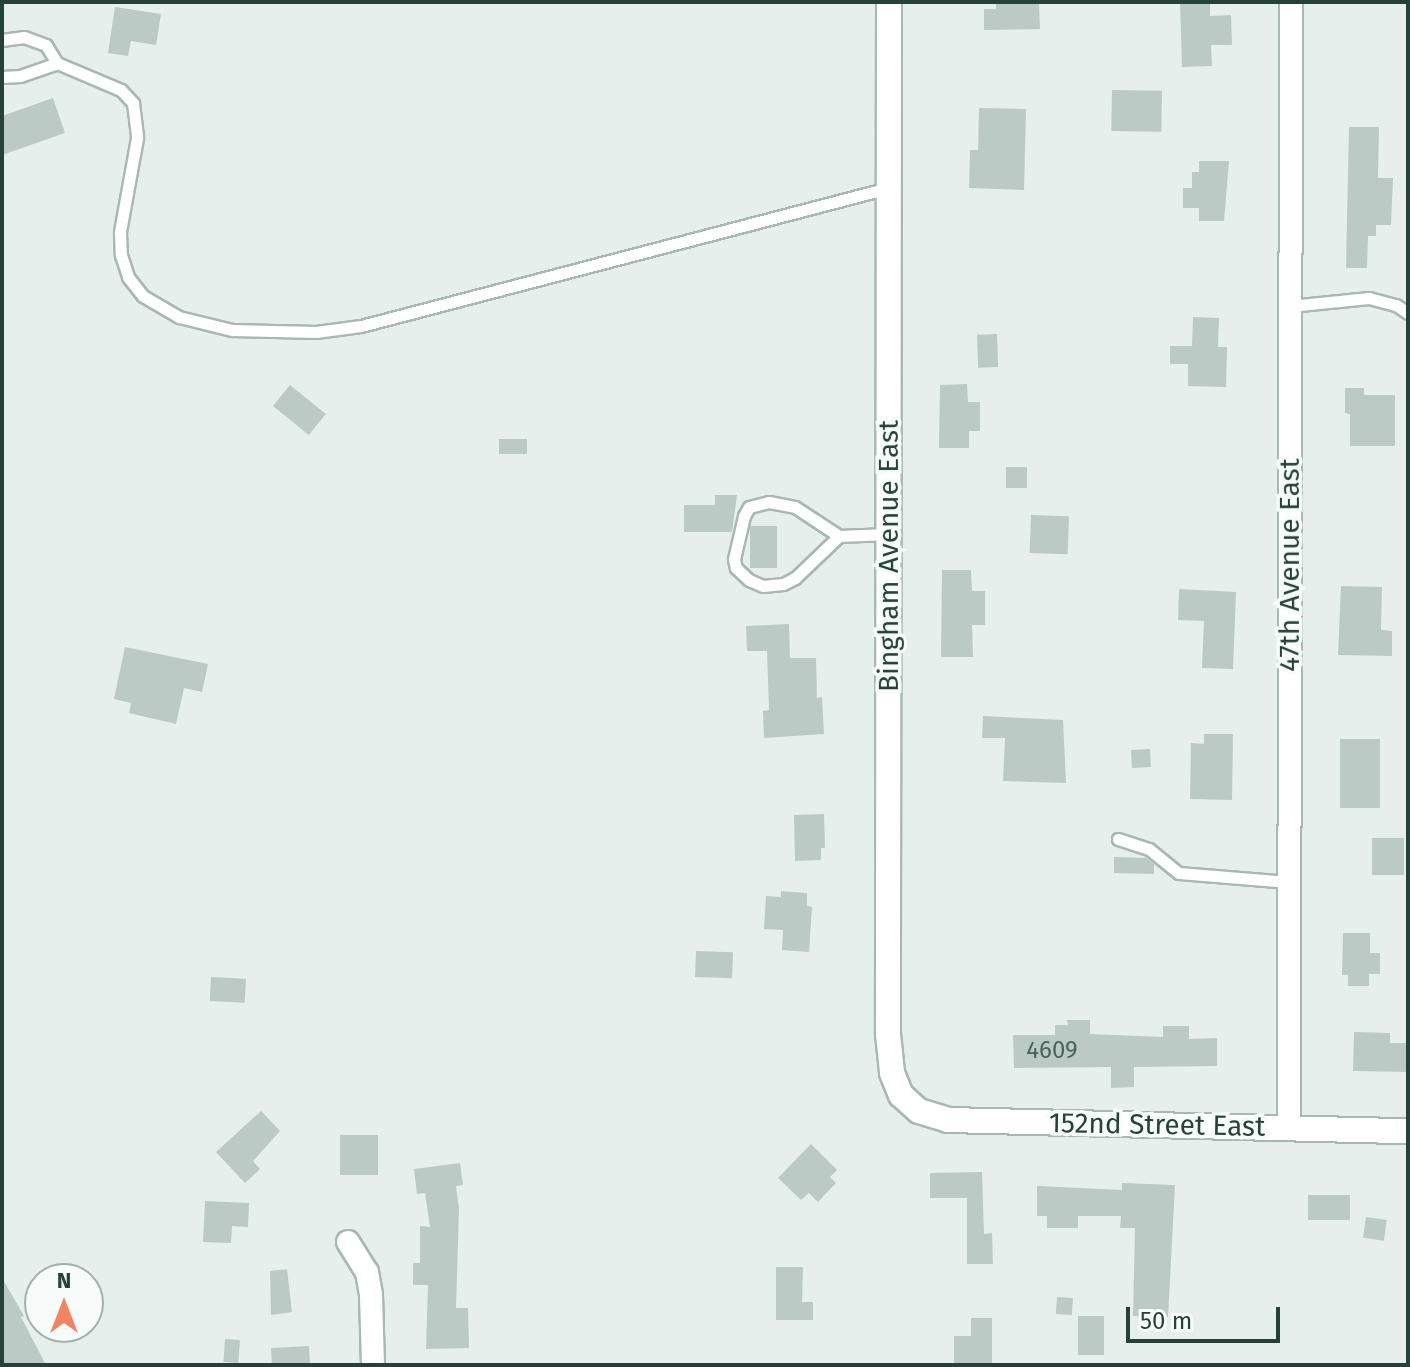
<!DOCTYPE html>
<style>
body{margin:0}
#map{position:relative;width:1410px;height:1367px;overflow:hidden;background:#e6efeb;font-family:"Fira Sans",sans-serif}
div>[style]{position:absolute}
.building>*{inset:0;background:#bbcac4;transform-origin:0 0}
.roads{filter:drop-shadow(2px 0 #a8b8b2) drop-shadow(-2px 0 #a8b8b2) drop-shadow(0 2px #a8b8b2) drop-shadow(0 -2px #a8b8b2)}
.lane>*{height:11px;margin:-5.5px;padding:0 5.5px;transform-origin:5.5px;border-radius:5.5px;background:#fff}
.street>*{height:22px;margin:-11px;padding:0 11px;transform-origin:11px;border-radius:11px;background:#fff}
.secondary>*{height:24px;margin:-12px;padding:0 12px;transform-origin:12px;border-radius:12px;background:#fff}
span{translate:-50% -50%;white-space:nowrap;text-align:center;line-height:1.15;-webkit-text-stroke:7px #f7fbf9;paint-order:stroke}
.number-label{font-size:24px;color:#4a645c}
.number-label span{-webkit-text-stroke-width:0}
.street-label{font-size:28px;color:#24423a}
.frame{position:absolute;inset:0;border:4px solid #24423a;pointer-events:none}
.north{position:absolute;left:24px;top:1263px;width:80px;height:80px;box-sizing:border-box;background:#f7fbf9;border:2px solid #a3b1ad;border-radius:50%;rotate:0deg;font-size:22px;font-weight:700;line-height:32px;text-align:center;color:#24423a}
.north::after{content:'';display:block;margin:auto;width:28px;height:36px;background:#f4845f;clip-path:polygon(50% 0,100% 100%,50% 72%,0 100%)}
.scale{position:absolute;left:1126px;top:1307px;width:154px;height:36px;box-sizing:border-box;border:4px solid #24423a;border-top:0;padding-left:10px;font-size:24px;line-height:28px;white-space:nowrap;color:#24423a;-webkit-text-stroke:6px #f7fbf9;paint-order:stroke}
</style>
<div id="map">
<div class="building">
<div style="clip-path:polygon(996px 2px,1039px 2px,1040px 29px,984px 30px,984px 9px,996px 9px)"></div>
<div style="clip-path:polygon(1180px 2px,1210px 2px,1210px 16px,1231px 15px,1232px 45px,1211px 45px,1212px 66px,1182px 67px)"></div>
<div style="clip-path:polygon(115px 7px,161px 14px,156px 45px,131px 41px,128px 56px,108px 53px)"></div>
<div style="left:1112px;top:90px;width:50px;height:41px;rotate:1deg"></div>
<div style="clip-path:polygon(53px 98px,65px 133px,2px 155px,2px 116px)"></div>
<div style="clip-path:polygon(979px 108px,1026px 109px,1024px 190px,969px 188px,970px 150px,978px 150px)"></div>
<div style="clip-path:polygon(1349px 127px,1379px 127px,1378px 178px,1393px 178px,1391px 225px,1376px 225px,1376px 236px,1368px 236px,1367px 268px,1346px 268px)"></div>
<div style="clip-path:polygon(1199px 161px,1229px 161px,1224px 221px,1199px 221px,1199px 208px,1183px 208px,1183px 188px,1192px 188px,1192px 172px,1199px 172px)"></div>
<div style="clip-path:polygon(1193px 317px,1219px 318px,1218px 347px,1227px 347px,1226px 387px,1188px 386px,1188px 364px,1170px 364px,1170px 346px,1192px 346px)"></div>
<div style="left:997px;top:334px;width:33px;height:20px;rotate:88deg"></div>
<div style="clip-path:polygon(967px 384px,968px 402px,980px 402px,980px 431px,969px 431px,969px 448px,939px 448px,940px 385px)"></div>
<div style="left:290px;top:385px;width:46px;height:27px;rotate:39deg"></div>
<div style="clip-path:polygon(1345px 388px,1364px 388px,1364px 395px,1395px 395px,1395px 446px,1350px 446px,1350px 414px,1345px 413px)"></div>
<div style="left:499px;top:439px;width:28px;height:15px"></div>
<div style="left:1006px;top:467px;width:21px;height:21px"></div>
<div style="clip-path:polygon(715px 495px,737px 495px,732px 532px,684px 532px,684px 505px,715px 505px)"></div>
<div style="left:1031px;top:515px;width:38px;height:38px;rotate:2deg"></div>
<div style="left:750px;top:526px;width:27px;height:42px"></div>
<div style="clip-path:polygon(942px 570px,971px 570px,972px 591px,985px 591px,985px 625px,972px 625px,973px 657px,941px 657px)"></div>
<div style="clip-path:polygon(1341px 586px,1382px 587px,1381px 630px,1392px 631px,1392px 656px,1338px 655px)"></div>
<div style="clip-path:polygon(1179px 589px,1236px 592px,1233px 669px,1202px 668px,1204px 621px,1178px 620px)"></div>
<div style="clip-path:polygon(789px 624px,790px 658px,816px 658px,817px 698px,822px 697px,824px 734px,764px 738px,763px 711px,769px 710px,767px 651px,747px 651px,746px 626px)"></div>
<div style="clip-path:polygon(125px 647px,208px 664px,202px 692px,184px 688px,176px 724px,129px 713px,131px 703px,114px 699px)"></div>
<div style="clip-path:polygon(983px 716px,1063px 720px,1066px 783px,1003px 781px,1005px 738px,982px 738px)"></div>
<div style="clip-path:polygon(1204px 734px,1233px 734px,1232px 800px,1190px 799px,1191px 743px,1204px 744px)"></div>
<div style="left:1380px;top:739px;width:69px;height:40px;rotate:90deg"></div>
<div style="left:1150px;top:749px;width:18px;height:19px;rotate:87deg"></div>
<div style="clip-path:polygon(824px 814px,825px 848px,821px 848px,821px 860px,795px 861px,794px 815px)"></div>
<div style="left:1372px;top:838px;width:32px;height:37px"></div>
<div style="clip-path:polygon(1114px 857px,1146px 858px,1154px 864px,1154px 874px,1114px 873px)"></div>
<div style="clip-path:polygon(781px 891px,807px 893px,807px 906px,812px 907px,809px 952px,782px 950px,783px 930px,764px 929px,766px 896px,781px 897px)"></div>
<div style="clip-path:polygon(1343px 933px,1370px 933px,1370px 953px,1380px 953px,1380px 974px,1369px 974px,1369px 986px,1348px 986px,1348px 975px,1342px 975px)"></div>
<div style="left:696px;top:951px;width:37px;height:26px;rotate:2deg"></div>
<div style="left:211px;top:977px;width:35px;height:24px;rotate:3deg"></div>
<div style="clip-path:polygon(1067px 1020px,1090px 1020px,1090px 1034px,1163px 1037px,1163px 1026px,1189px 1026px,1189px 1039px,1217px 1038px,1217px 1066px,1134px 1067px,1134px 1087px,1111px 1088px,1111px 1067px,1014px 1068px,1013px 1035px,1055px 1035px,1055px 1025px,1068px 1025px)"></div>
<div style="clip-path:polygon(1354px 1032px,1390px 1033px,1390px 1043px,1408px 1043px,1408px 1072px,1353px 1071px)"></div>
<div style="clip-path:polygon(261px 1111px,280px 1131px,253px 1161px,260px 1169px,245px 1183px,216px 1152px)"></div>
<div style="left:340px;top:1135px;width:38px;height:40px"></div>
<div style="clip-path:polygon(811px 1144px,837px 1170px,830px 1177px,836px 1183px,818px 1202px,809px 1193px,801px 1200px,778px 1178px)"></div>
<div style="clip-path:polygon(460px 1163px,463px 1185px,456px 1186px,459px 1209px,456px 1308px,468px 1308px,469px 1348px,426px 1349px,428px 1285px,413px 1285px,413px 1263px,420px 1263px,420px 1226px,430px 1227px,425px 1193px,417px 1194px,414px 1169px)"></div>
<div style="clip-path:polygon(982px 1172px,984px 1234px,992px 1233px,993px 1264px,967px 1264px,967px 1198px,930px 1198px,930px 1173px)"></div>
<div style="clip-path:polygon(1122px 1183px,1175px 1185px,1168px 1317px,1133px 1316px,1135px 1228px,1120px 1228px,1121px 1216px,1078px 1216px,1078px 1228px,1047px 1228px,1047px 1216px,1037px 1216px,1037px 1186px,1122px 1190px)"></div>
<div style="left:1308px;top:1195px;width:42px;height:25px"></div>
<div style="clip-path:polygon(205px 1201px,249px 1203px,248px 1227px,232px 1226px,231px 1243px,203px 1242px)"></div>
<div style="left:1366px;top:1217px;width:21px;height:21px;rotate:8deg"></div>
<div style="clip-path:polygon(776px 1267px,803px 1267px,802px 1302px,813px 1302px,813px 1320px,776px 1320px)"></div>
<div style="clip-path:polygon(287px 1269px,292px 1312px,271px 1315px,270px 1271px)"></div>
<div style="clip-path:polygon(2px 1278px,24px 1316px,21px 1317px,46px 1365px,2px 1365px)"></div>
<div style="left:1057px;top:1297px;width:16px;height:17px;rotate:4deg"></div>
<div style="left:1078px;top:1316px;width:26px;height:39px"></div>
<div style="clip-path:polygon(971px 1318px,992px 1318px,992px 1365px,954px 1365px,954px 1336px,971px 1336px)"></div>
<div style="left:225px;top:1339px;width:15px;height:23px;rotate:4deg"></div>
<div style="left:309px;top:1346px;width:19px;height:38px;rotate:87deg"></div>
</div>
<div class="roads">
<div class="lane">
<div style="left:2px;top:40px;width:22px;rotate:-8deg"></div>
<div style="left:24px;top:37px;width:23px;rotate:20deg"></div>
<div style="left:46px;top:45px;width:21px;rotate:59deg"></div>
<div style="left:57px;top:63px;width:69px;rotate:22.9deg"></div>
<div style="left:121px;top:90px;width:18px;rotate:47deg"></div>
<div style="left:133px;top:103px;width:35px;rotate:83deg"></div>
<div style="left:137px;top:138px;width:96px;rotate:100.3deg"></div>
<div style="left:120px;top:232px;width:23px;rotate:88deg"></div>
<div style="left:121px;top:255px;width:23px;rotate:72deg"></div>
<div style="left:128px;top:277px;width:24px;rotate:52deg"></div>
<div style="left:143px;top:296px;width:42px;rotate:30.3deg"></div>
<div style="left:179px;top:317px;width:55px;rotate:13.8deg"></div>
<div style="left:232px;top:330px;width:84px;rotate:1.4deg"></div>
<div style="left:316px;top:332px;width:45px;rotate:-7.6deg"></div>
<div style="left:361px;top:326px;width:545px;rotate:-14.67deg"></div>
<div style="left:2px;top:77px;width:18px;rotate:-3deg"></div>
<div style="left:20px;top:76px;width:39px;rotate:-19deg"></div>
<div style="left:1290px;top:306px;width:79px;rotate:-5.8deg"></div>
<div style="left:1369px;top:298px;width:28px;rotate:15deg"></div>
<div style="left:1396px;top:305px;width:14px;rotate:34deg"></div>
<div style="left:839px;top:536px;width:61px;rotate:136.3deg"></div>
<div style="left:795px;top:578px;width:13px;rotate:153deg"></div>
<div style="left:783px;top:584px;width:20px;rotate:174deg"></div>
<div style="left:763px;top:586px;width:15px;rotate:-157deg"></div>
<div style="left:749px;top:580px;width:18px;rotate:-137deg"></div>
<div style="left:736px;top:568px;width:9px;rotate:-103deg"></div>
<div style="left:734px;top:559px;width:44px;rotate:-76.9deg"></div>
<div style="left:744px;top:516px;width:10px;rotate:-61deg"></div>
<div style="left:749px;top:507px;width:21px;rotate:-14deg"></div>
<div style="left:769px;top:502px;width:26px;rotate:11deg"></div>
<div style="left:795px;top:507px;width:53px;rotate:33.4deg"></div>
<div style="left:839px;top:536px;width:49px;rotate:-2.3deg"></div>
<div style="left:1118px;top:839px;width:33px;rotate:18deg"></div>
<div style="left:1149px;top:849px;width:38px;rotate:39deg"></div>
<div style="left:1179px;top:873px;width:110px;rotate:4.7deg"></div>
</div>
<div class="street">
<div style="left:1289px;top:1128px;width:1126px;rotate:-89.9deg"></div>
<div style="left:348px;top:1242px;width:36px;rotate:58deg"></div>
<div style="left:367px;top:1272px;width:23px;rotate:80deg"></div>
<div style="left:371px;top:1295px;width:70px;rotate:88.4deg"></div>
</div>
<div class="secondary">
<div style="left:889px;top:2px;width:1032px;rotate:90.06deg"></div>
<div style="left:888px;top:1034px;width:39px;rotate:84deg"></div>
<div style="left:892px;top:1073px;width:24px;rotate:68deg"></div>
<div style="left:901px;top:1095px;width:24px;rotate:42deg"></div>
<div style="left:919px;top:1111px;width:30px;rotate:17deg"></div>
<div style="left:948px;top:1120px;width:460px;rotate:1.4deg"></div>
</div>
</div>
<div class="number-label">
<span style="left:1052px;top:1051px">4609</span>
</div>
<div class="street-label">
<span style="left:889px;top:556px;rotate:-90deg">Bingham Avenue East</span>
<span style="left:1290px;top:565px;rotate:-90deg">47th Avenue East</span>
<span style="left:1157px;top:1125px;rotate:1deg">152nd Street East</span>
</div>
<div class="frame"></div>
<div class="north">N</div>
<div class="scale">50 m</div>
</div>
